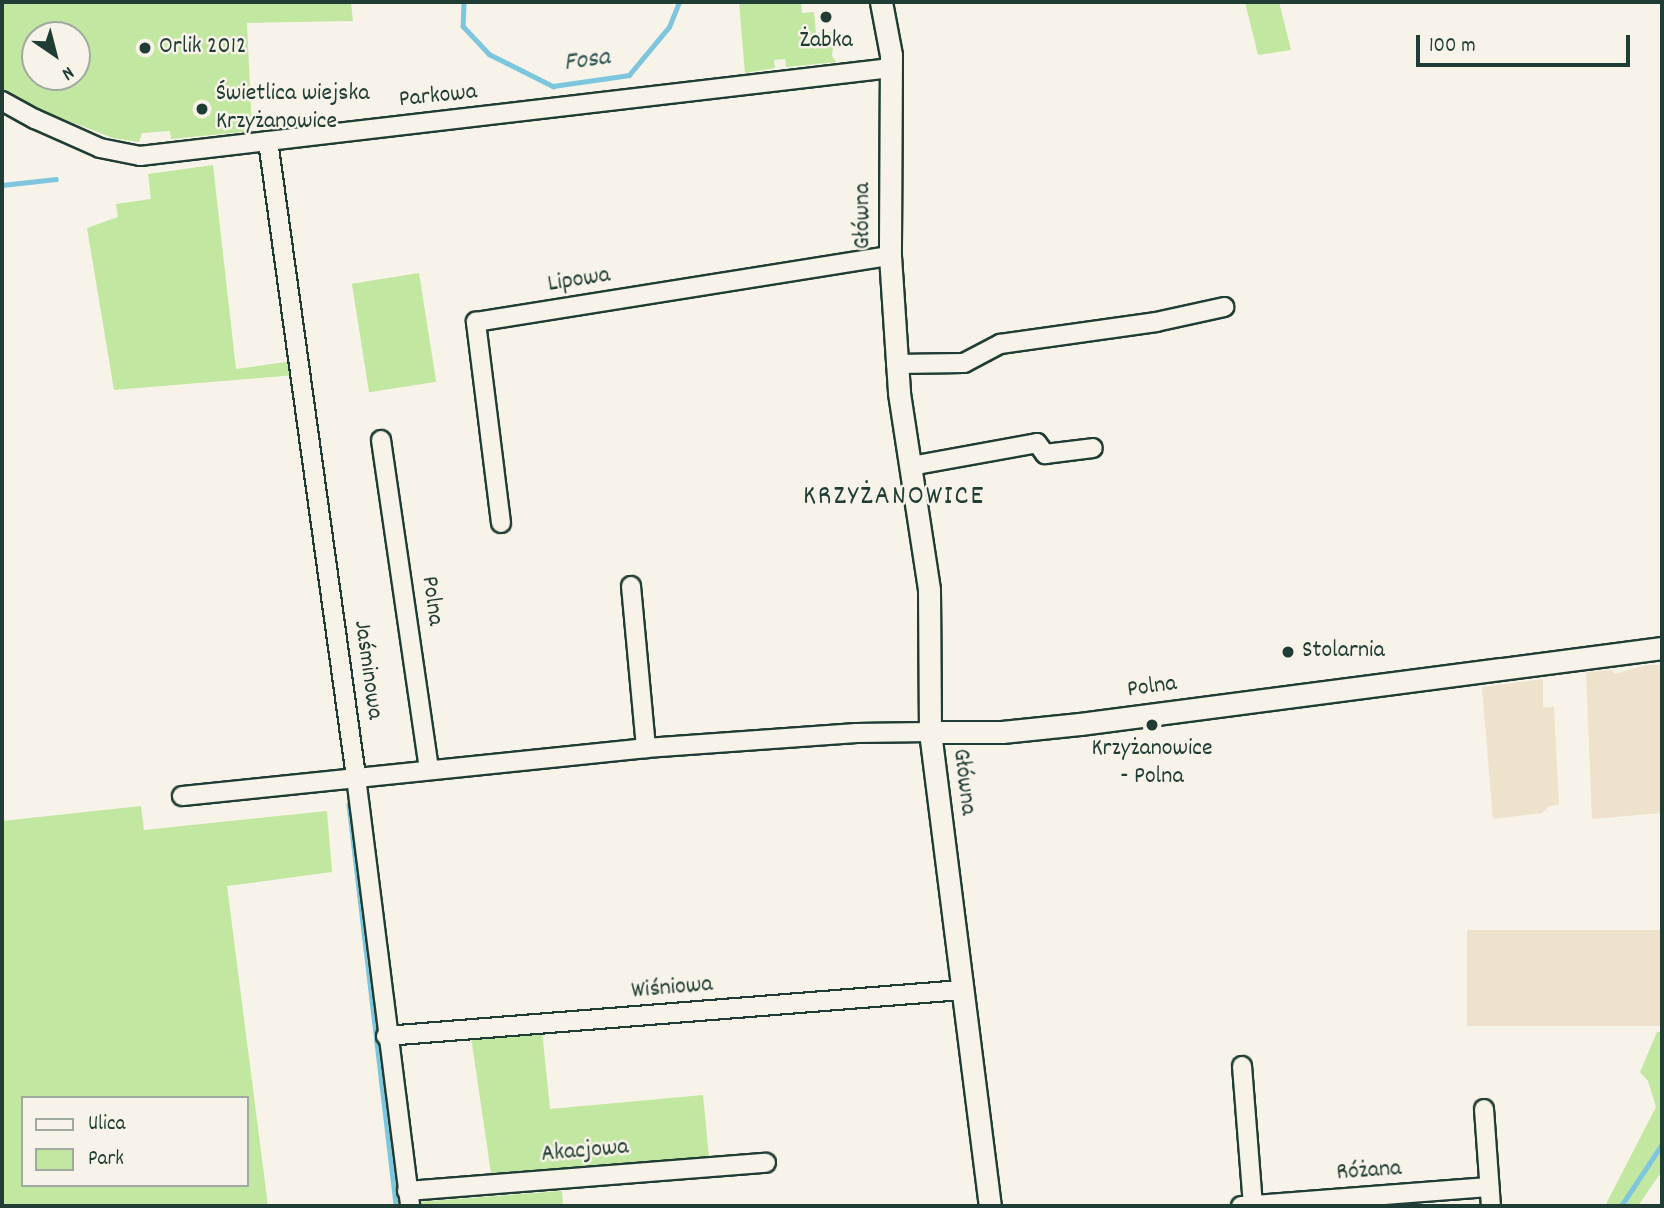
<!DOCTYPE html>
<meta charset="utf-8">
<style>
body{margin:0}
#map{position:relative;width:1664px;height:1208px;overflow:hidden;background:#f7f3e8;font-family:Dekko,sans-serif}
div>[style]{position:absolute}
.built>*{inset:0;background:#eee2cc;transform-origin:0 0}
.green>*{inset:0;background:#c2e7a1;transform-origin:0 0}
.stream>*{height:4.5px;margin:-2.25px;padding:0 2.25px;transform-origin:2.25px;border-radius:2.25px;background:#7dc6de}
.roads{filter:drop-shadow(2px 0 #1f3d34) drop-shadow(-2px 0 #1f3d34) drop-shadow(0 2px #1f3d34) drop-shadow(0 -2px #1f3d34)}
.minor>*{height:18px;margin:-9px;padding:0 9px;transform-origin:9px;border-radius:9px;background:#f7f3e8}
.tertiary>*{height:21px;margin:-10.5px;padding:0 10.5px;transform-origin:10.5px;border-radius:10.5px;background:#f7f3e8}
.dots>*{width:19px;height:19px;translate:-50% -50%;box-sizing:border-box;border:4px solid #f7f3e8;border-radius:50%}
span{translate:-50% -50%;white-space:nowrap;text-align:center;line-height:1.15;-webkit-text-stroke:5px #f7f3e8;paint-order:stroke}
.poi-label{font-size:24px;color:#1f3d34}
.left{translate:0 -50%;text-align:left}
.street-label{font-size:24px;color:#1f3d34}
.water-label{font-size:26px;color:#325856;font-style:italic}
.quarter-label{font-size:28px;color:#1f3d34;letter-spacing:2px}
.frame{position:absolute;inset:0;border:4px solid #1f3d34;pointer-events:none}
.legend{position:absolute;left:21px;top:1096px;width:228px;height:91px;box-sizing:border-box;background:#f7f3e8;border:2px solid #a1aaa0;margin:0;padding:9px 12px;list-style:none;font-size:21px;color:#1f3d34}
.legend li{display:flex;align-items:center;gap:14px;height:35px}
.legend b{width:35px;border:2px solid #a1aaa0}
.north{position:absolute;left:21px;top:21px;width:70px;height:70px;box-sizing:border-box;background:#f7f3e8;border:2px solid #a1aaa0;border-radius:50%;rotate:145deg;font-size:19px;font-weight:700;line-height:28px;text-align:center;color:#1f3d34}
.north::after{content:'';display:block;margin:auto;width:24px;height:32px;background:#1f3d34;clip-path:polygon(50% 0,100% 100%,50% 72%,0 100%)}
.scale{position:absolute;left:1416px;top:35px;width:214px;height:32px;box-sizing:border-box;border:4px solid #1f3d34;border-top:0;padding-left:9px;font-size:21px;line-height:24px;white-space:nowrap;color:#1f3d34;-webkit-text-stroke:5px #f7f3e8;paint-order:stroke}
</style>
<div id="map">
<div class="built">
<div style="clip-path:polygon(1647px 665px,1662px 665px,1662px 813px,1592px 819px,1586px 672px,1613px 670px,1614px 674px)"></div>
<div style="clip-path:polygon(1543px 679px,1543px 707px,1554px 707px,1559px 805px,1549px 806px,1542px 813px,1493px 819px,1482px 687px)"></div>
<div style="left:1662px;top:930px;width:96px;height:195px;rotate:90deg"></div>
</div>
<div class="green">
<div style="clip-path:polygon(evenodd,2px 2px,351px 2px,353px 21px,247px 23px,252px 131px,171px 139px,170px 131px,142px 133px,139px 142px,113px 138px,2px 95px,2px 2px,35px 35px,77px 35px,77px 77px,35px 77px,35px 35px)"></div>
<div style="clip-path:polygon(739px 2px,801px 2px,802px 13px,814px 12px,816px 33px,835px 32px,832px 56px,836px 62px,786px 67px,785px 59px,774px 60px,775px 68px,745px 73px)"></div>
<div style="clip-path:polygon(1245px 2px,1279px 2px,1291px 50px,1258px 55px)"></div>
<div style="clip-path:polygon(213px 165px,236px 369px,293px 361px,295px 375px,114px 390px,87px 228px,118px 217px,116px 204px,151px 199px,148px 174px)"></div>
<div style="left:419px;top:273px;width:110px;height:68px;rotate:81deg"></div>
<div style="clip-path:polygon(evenodd,141px 806px,144px 830px,327px 811px,332px 872px,227px 886px,268px 1206px,2px 1206px,2px 821px,141px 806px,23px 1098px,247px 1098px,247px 1185px,23px 1185px,23px 1098px)"></div>
<div style="clip-path:polygon(542px 1031px,550px 1109px,703px 1095px,709px 1157px,491px 1173px,471px 1037px)"></div>
<div style="clip-path:polygon(1657px 1032px,1662px 1032px,1662px 1171px,1638px 1206px,1605px 1206px,1656px 1107px,1648px 1081px,1640px 1072px)"></div>
<div style="clip-path:polygon(562px 1191px,563px 1206px,418px 1206px,417px 1202px)"></div>
</div>
<div class="stream">
<div style="left:464px;top:2px;width:24px;rotate:92deg"></div>
<div style="left:463px;top:26px;width:38px;rotate:47deg"></div>
<div style="left:489px;top:54px;width:72px;rotate:26.6deg"></div>
<div style="left:553px;top:86px;width:77px;rotate:-8.2deg"></div>
<div style="left:629px;top:75px;width:62px;rotate:-50.2deg"></div>
<div style="left:669px;top:27px;width:27px;rotate:-68deg"></div>
<div style="left:2px;top:185px;width:54px;rotate:-6.3deg"></div>
<div style="left:349px;top:804px;width:405px;rotate:83.3deg"></div>
<div style="left:1621px;top:1206px;width:74px;rotate:-56.5deg"></div>
</div>
<div class="roads">
<div class="minor">
<div style="left:2px;top:101px;width:38px;rotate:29deg"></div>
<div style="left:35px;top:119px;width:71px;rotate:24deg"></div>
<div style="left:100px;top:148px;width:41px;rotate:11.3deg"></div>
<div style="left:140px;top:156px;width:756px;rotate:-6.68deg"></div>
<div style="left:268px;top:141px;width:642px;rotate:82.12deg"></div>
<div style="left:356px;top:777px;width:432px;rotate:82.8deg"></div>
<div style="left:896px;top:364px;width:68px;rotate:-0.8deg"></div>
<div style="left:964px;top:363px;width:41px;rotate:-27.8deg"></div>
<div style="left:1000px;top:344px;width:158px;rotate:-8deg"></div>
<div style="left:1156px;top:322px;width:70px;rotate:-12.4deg"></div>
<div style="left:381px;top:440px;width:333px;rotate:81.7deg"></div>
<div style="left:911px;top:466px;width:128px;rotate:-10.3deg"></div>
<div style="left:1037px;top:443px;width:14px;rotate:54deg"></div>
<div style="left:1045px;top:454px;width:48px;rotate:-7.1deg"></div>
<div style="left:501px;top:523px;width:203px;rotate:-97.1deg"></div>
<div style="left:476px;top:322px;width:419px;rotate:-9.1deg"></div>
<div style="left:631px;top:586px;width:163px;rotate:84.7deg"></div>
<div style="left:182px;top:796px;width:466px;rotate:-5.9deg"></div>
<div style="left:646px;top:748px;width:211px;rotate:-4.1deg"></div>
<div style="left:856px;top:733px;width:74px;rotate:-0.8deg"></div>
<div style="left:386px;top:1036px;width:578px;rotate:-4.57deg"></div>
<div style="left:1242px;top:1066px;width:140px;rotate:85.5deg"></div>
<div style="left:1484px;top:1109px;width:97px;rotate:85.9deg"></div>
<div style="left:407px;top:1191px;width:360px;rotate:-4.5deg"></div>
<div style="left:1241px;top:1206px;width:249px;rotate:-4.4deg"></div>
</div>
<div class="tertiary">
<div style="left:881px;top:2px;width:54px;rotate:79.3deg"></div>
<div style="left:891px;top:55px;width:201px;rotate:90.3deg"></div>
<div style="left:890px;top:256px;width:137px;rotate:86.2deg"></div>
<div style="left:899px;top:393px;width:198px;rotate:81.3deg"></div>
<div style="left:929px;top:589px;width:143px;rotate:89.6deg"></div>
<div style="left:930px;top:732px;width:478px;rotate:82.8deg"></div>
<div style="left:930px;top:732px;width:72px"></div>
<div style="left:1002px;top:732px;width:78px;rotate:-5.9deg"></div>
<div style="left:1080px;top:724px;width:587px;rotate:-7.44deg"></div>
</div>
</div>
<div class="dots">
<div style="left:826px;top:17px;background:#1f3d34"></div>
<div style="left:145px;top:48px;background:#1f3d34"></div>
<div style="left:202px;top:109px;background:#1f3d34"></div>
<div style="left:1288px;top:652px;background:#1f3d34"></div>
<div style="left:1152px;top:725px;background:#1f3d34"></div>
</div>
<div class="poi-label">
<span style="left:826px;top:42px">Żabka</span>
<span class="left" style="left:159px;top:48px">Orlik 2012</span>
<span class="left" style="left:216px;top:109px">Świetlica wiejska<br>Krzyżanowice</span>
<span class="left" style="left:1302px;top:652px">Stolarnia</span>
<span style="left:1152px;top:764px">Krzyżanowice<br>- Polna</span>
</div>
<div class="street-label">
<span style="left:438px;top:97px;rotate:-6deg">Parkowa</span>
<span style="left:864px;top:216px;rotate:-90deg">Główna</span>
<span style="left:579px;top:281px;rotate:-9deg">Lipowa</span>
<span style="left:431px;top:601px;rotate:82deg">Polna</span>
<span style="left:367px;top:670px;rotate:82deg">Jaśminowa</span>
<span style="left:1152px;top:688px;rotate:-8deg">Polna</span>
<span style="left:963px;top:782px;rotate:83deg">Główna</span>
<span style="left:672px;top:989px;rotate:-5deg">Wiśniowa</span>
<span style="left:585px;top:1152px;rotate:-5deg">Akacjowa</span>
<span style="left:1369px;top:1172px;rotate:-4deg">Różana</span>
</div>
<div class="water-label">
<span style="left:587px;top:61px;rotate:-8deg">Fosa</span>
</div>
<div class="quarter-label">
<span style="left:894px;top:498px">KRZYŻANOWICE</span>
</div>
<div class="frame"></div>
<ul class="legend">
<li><b style="height:9px;background:#f7f3e8"></b>Ulica</li>
<li><b style="height:19px;background:#c2e7a1"></b>Park</li>
</ul>
<div class="north">N</div>
<div class="scale">100 m</div>
</div>
